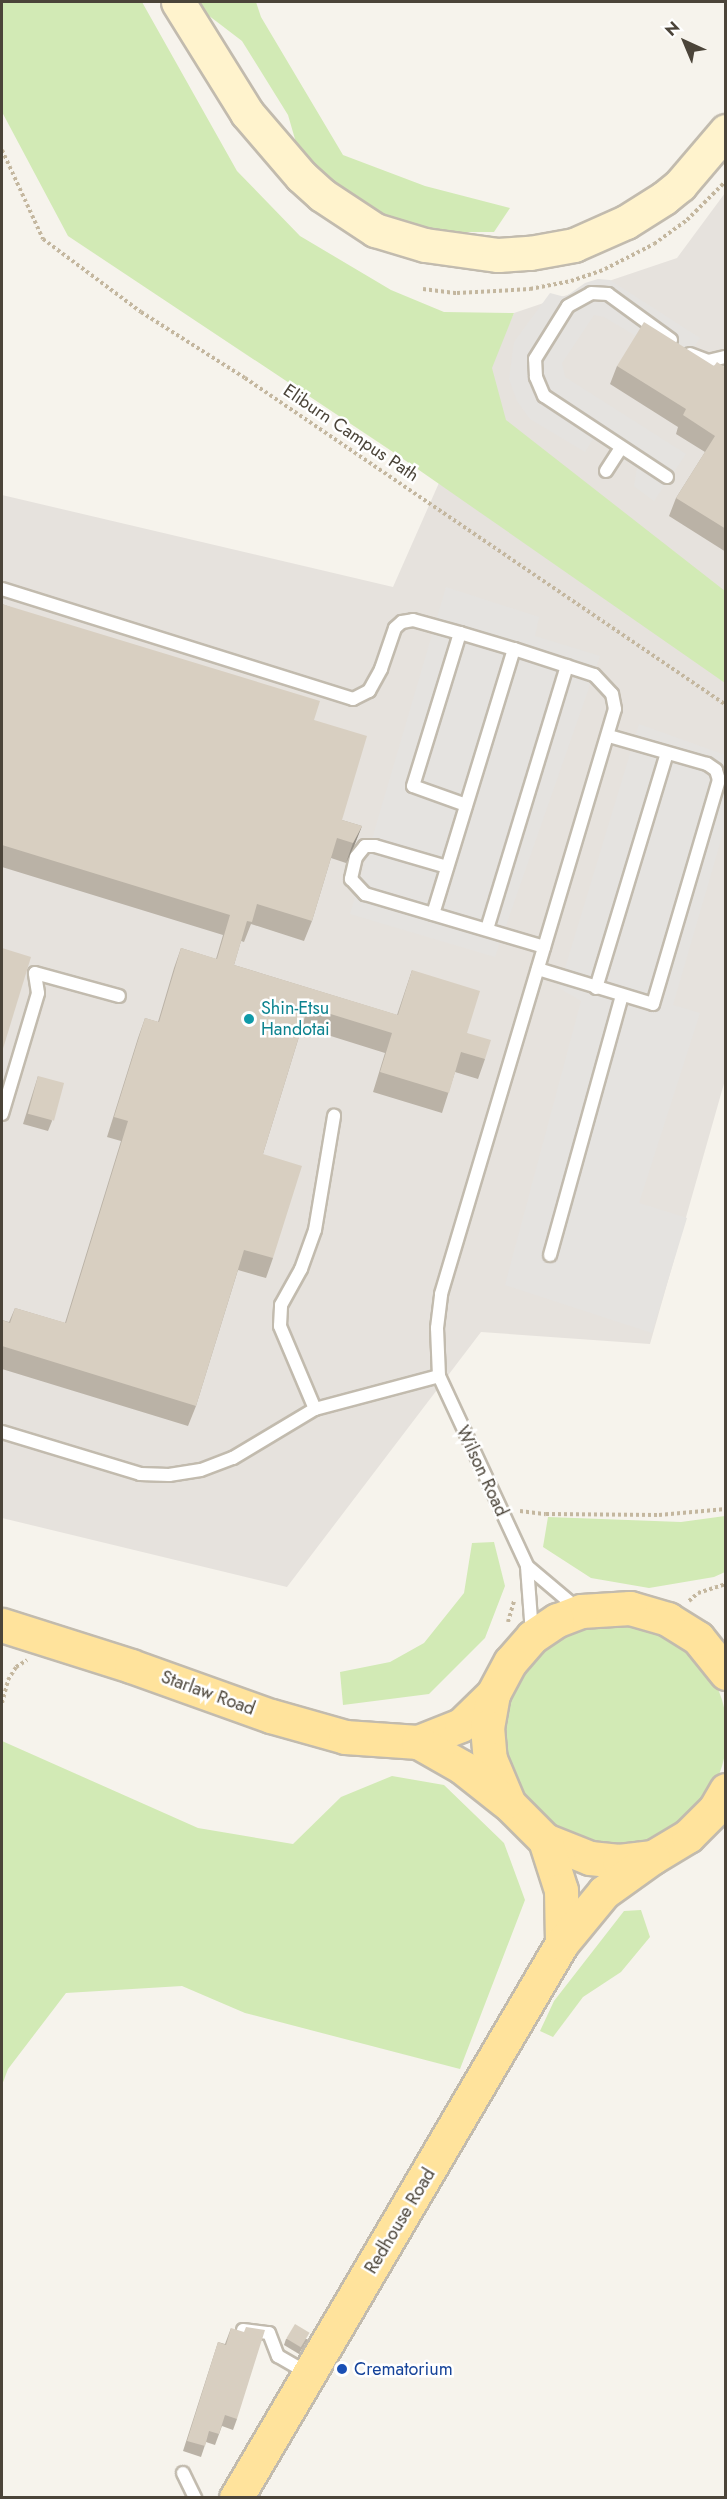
<!DOCTYPE html>
<style>
body{margin:0}
#map{position:relative;width:727px;height:2499px;overflow:hidden;background:#f6f3ec;font-family:Jost,sans-serif}
div>[style]{position:absolute}
.industrial>*{inset:0;background:#e6e2dd}
.green>*{inset:0;background:#d2eab5}
.round{border-radius:50%}
.parking>*{inset:0;background:#e5e3e0}
.path>*{height:4px;margin-top:-2px;transform-origin:0;background:repeating-linear-gradient(90deg,#c4b79f 0 3px,transparent 0 6px)}
.roads{filter:drop-shadow(2px 0 #c2bbae) drop-shadow(-2px 0 #c2bbae) drop-shadow(0 2px #c2bbae) drop-shadow(0 -2px #c2bbae)}
.lane>*{height:12px;margin:-6px;padding:0 6px;transform-origin:6px;border-radius:6px;background:#fff}
.secondary>*{height:33px;margin:-16.5px;padding:0 16.5px;transform-origin:16.5px;border-radius:16.5px;background:#fff3cd}
.primary>*{height:33px;margin:-16.5px;padding:0 16.5px;transform-origin:16.5px;border-radius:16.5px;background:#ffe39c}
.wall>*{inset:0;background:#bab2a6}
.shaded-wall>*{inset:0;background:#979187}
.building>*{inset:0;background:#d8cfc1;transform-origin:0 0}
.dots>*{width:16px;height:16px;translate:-50% -50%;box-sizing:border-box;border:3px solid #fff;border-radius:50%}
span{translate:-50% -50%;white-space:nowrap;text-align:center;line-height:1.15;-webkit-text-stroke:5px #fff;paint-order:stroke}
.street-label{font-size:18px;color:#4b4439}
.culture-label{font-size:18px;color:#0d838f}
.left{translate:0 -50%;text-align:left}
.transit-label{font-size:18px;color:#164399}
.frame{position:absolute;inset:0;border:3px solid #4b4439;pointer-events:none}
.north{position:absolute;left:655px;top:12px;width:60px;height:60px;-webkit-text-stroke:4px #fff;paint-order:stroke;rotate:316deg;font-size:16px;font-weight:700;line-height:24px;text-align:center;color:#4b4439}
.north::after{content:'';display:block;margin:auto;width:21px;height:27px;background:#4b4439;clip-path:polygon(50% 0,100% 100%,50% 72%,0 100%)}
</style>
<div id="map">
<div class="industrial">
<div style="clip-path:polygon(725px 193px,725px 1080px,650px 1344px,481px 1332px,287px 1587px,2px 1518px,2px 495px,393px 587px,514px 313px,677px 258px)"></div>
</div>
<div class="green">
<div style="clip-path:polygon(2px 2px,142px 2px,237px 171px,300px 236px,391px 290px,444px 312px,514px 313px,492px 368px,506px 420px,725px 591px,725px 683px,396px 454px,68px 236px,2px 112px)"></div>
<div style="clip-path:polygon(200px 2px,256px 2px,261px 17px,343px 155px,425px 186px,510px 208px,494px 232px,436px 232px,371px 213px,325px 180px,297px 146px,288px 115px,242px 41px,208px 15px)"></div>
<div style="clip-path:polygon(725px 1516px,725px 1572px,714px 1577px,649px 1588px,591px 1578px,543px 1547px,548px 1517px,681px 1522px)"></div>
<div style="clip-path:polygon(494px 1542px,505px 1586px,485px 1638px,429px 1694px,343px 1705px,340px 1672px,390px 1662px,424px 1643px,464px 1593px,472px 1543px)"></div>
<div class="round" style="left:501px;top:1620px;width:226px;height:226px"></div>
<div style="clip-path:polygon(2px 1741px,198px 1828px,293px 1844px,341px 1797px,392px 1776px,444px 1785px,504px 1843px,525px 1900px,460px 2069px,245px 2013px,182px 1986px,66px 1993px,8px 2069px,2px 2085px)"></div>
<div style="clip-path:polygon(641px 1910px,650px 1937px,621px 1972px,583px 1997px,553px 2037px,540px 2031px,554px 2001px,624px 1911px)"></div>
</div>
<div class="parking">
<div style="clip-path:polygon(598px 279px,610px 280px,700px 338px,683px 364px,604px 317px,594px 315px,562px 363px,565px 377px,686px 454px,654px 501px,634px 486px,637px 468px,593px 439px,585px 452px,530px 419px,517px 401px,509px 379px,514px 342px,550px 293px,565px 297px,585px 283px)"></div>
<div style="clip-path:polygon(446px 587px,539px 617px,535px 636px,600px 656px,495px 957px,350px 914px)"></div>
<div style="clip-path:polygon(639px 724px,725px 755px,725px 826px,673px 1005px,700px 1013px,639px 1203px,687px 1218px,652px 1333px,505px 1285px,581px 1001px,559px 988px)"></div>
</div>
<div class="path">
<div style="left:2px;top:150px;width:98px;rotate:65.3deg"></div>
<div style="left:43px;top:239px;width:122px;rotate:36.7deg"></div>
<div style="left:141px;top:312px;width:123px;rotate:32.4deg"></div>
<div style="left:245px;top:378px;width:582px;rotate:34.21deg"></div>
<div style="left:423px;top:289px;width:34px;rotate:7deg"></div>
<div style="left:457px;top:293px;width:73px;rotate:-3.1deg"></div>
<div style="left:530px;top:289px;width:42px;rotate:-11deg"></div>
<div style="left:571px;top:281px;width:36px;rotate:-19deg"></div>
<div style="left:605px;top:269px;width:55px;rotate:-27deg"></div>
<div style="left:654px;top:244px;width:41px;rotate:-36deg"></div>
<div style="left:687px;top:220px;width:55px;rotate:-45deg"></div>
<div style="left:520px;top:1511px;width:26px;rotate:7deg"></div>
<div style="left:546px;top:1514px;width:113px;rotate:0.5deg"></div>
<div style="left:659px;top:1515px;width:67px;rotate:-5.1deg"></div>
<div style="left:689px;top:1601px;width:12px;rotate:-42deg"></div>
<div style="left:698px;top:1593px;width:29px;rotate:-18deg"></div>
<div style="left:508px;top:1622px;width:22px;rotate:-74deg"></div>
<div style="left:2px;top:1703px;width:24px;rotate:-75deg"></div>
<div style="left:8px;top:1680px;width:15px;rotate:-58deg"></div>
<div style="left:16px;top:1667px;width:13px;rotate:-32deg"></div>
</div>
<div class="roads">
<div class="lane">
<div style="left:690px;top:354px;width:19px;rotate:21deg"></div>
<div style="left:708px;top:361px;width:18px;rotate:-13deg"></div>
<div style="left:606px;top:471px;width:27px;rotate:-57deg"></div>
<div style="left:667px;top:477px;width:147px;rotate:-146.6deg"></div>
<div style="left:544px;top:396px;width:21px;rotate:-113deg"></div>
<div style="left:536px;top:377px;width:18px;rotate:-93deg"></div>
<div style="left:535px;top:359px;width:62px;rotate:-58.1deg"></div>
<div style="left:568px;top:306px;width:26px;rotate:-29deg"></div>
<div style="left:591px;top:293px;width:17px;rotate:3deg"></div>
<div style="left:608px;top:294px;width:78px;rotate:36.1deg"></div>
<div style="left:2px;top:589px;width:368px;rotate:17.4deg"></div>
<div style="left:353px;top:699px;width:18px;rotate:-27deg"></div>
<div style="left:369px;top:691px;width:25px;rotate:-61deg"></div>
<div style="left:381px;top:669px;width:43px;rotate:-71.1deg"></div>
<div style="left:395px;top:628px;width:9px;rotate:-41deg"></div>
<div style="left:402px;top:622px;width:11px;rotate:-10deg"></div>
<div style="left:413px;top:620px;width:49px;rotate:15.5deg"></div>
<div style="left:466px;top:805px;width:56px;rotate:-160.3deg"></div>
<div style="left:413px;top:786px;width:160px;rotate:-72.9deg"></div>
<div style="left:460px;top:633px;width:56px;rotate:16.5deg"></div>
<div style="left:447px;top:867px;width:75px;rotate:-163.7deg"></div>
<div style="left:375px;top:846px;width:10px;rotate:180deg"></div>
<div style="left:365px;top:846px;width:14px;rotate:129deg"></div>
<div style="left:356px;top:857px;width:23px;rotate:103deg"></div>
<div style="left:351px;top:879px;width:21px;rotate:47deg"></div>
<div style="left:365px;top:894px;width:187px;rotate:16.5deg"></div>
<div style="left:487px;top:929px;width:275px;rotate:-73.1deg"></div>
<div style="left:538px;top:969px;width:120px;rotate:16.9deg"></div>
<div style="left:653px;top:1004px;width:234px;rotate:-73.6deg"></div>
<div style="left:719px;top:780px;width:10px;rotate:-107deg"></div>
<div style="left:716px;top:770px;width:11px;rotate:-146deg"></div>
<div style="left:707px;top:764px;width:102px;rotate:-164.1deg"></div>
<div style="left:596px;top:988px;width:245px;rotate:-73.2deg"></div>
<div style="left:2px;top:1114px;width:126px;rotate:-73.4deg"></div>
<div style="left:38px;top:993px;width:20px;rotate:-99deg"></div>
<div style="left:35px;top:973px;width:87px;rotate:15.3deg"></div>
<div style="left:550px;top:1255px;width:269px;rotate:-74.5deg"></div>
<div style="left:439px;top:1376px;width:209px;rotate:65.1deg"></div>
<div style="left:315px;top:1409px;width:90px;rotate:-112.9deg"></div>
<div style="left:280px;top:1326px;width:21px;rotate:-87deg"></div>
<div style="left:281px;top:1305px;width:41px;rotate:-60.9deg"></div>
<div style="left:301px;top:1269px;width:41px;rotate:-70.3deg"></div>
<div style="left:315px;top:1230px;width:116px;rotate:-80.5deg"></div>
<div style="left:2px;top:1432px;width:144px;rotate:16.9deg"></div>
<div style="left:140px;top:1474px;width:29px;rotate:2deg"></div>
<div style="left:169px;top:1475px;width:32px;rotate:-9deg"></div>
<div style="left:201px;top:1470px;width:34px;rotate:-21deg"></div>
<div style="left:233px;top:1458px;width:96px;rotate:-30.9deg"></div>
<div style="left:315px;top:1409px;width:128px;rotate:-14.9deg"></div>
<div style="left:439px;top:1376px;width:48px;rotate:-92.4deg"></div>
<div style="left:437px;top:1328px;width:34px;rotate:-83deg"></div>
<div style="left:441px;top:1294px;width:610px;rotate:-73.44deg"></div>
<div style="left:615px;top:709px;width:15px;rotate:-101deg"></div>
<div style="left:612px;top:694px;width:26px;rotate:-133deg"></div>
<div style="left:594px;top:675px;width:84px;rotate:-162deg"></div>
<div style="left:514px;top:649px;width:277px;rotate:107deg"></div>
<div style="left:532px;top:1633px;width:67px;rotate:-94.3deg"></div>
<div style="left:527px;top:1566px;width:68px;rotate:40.2deg"></div>
<div style="left:243px;top:2330px;width:26px;rotate:7deg"></div>
<div style="left:269px;top:2333px;width:25px;rotate:69deg"></div>
<div style="left:278px;top:2356px;width:34px;rotate:30deg"></div>
<div style="left:183px;top:2473px;width:28px;rotate:64deg"></div>
</div>
<div class="secondary">
<div style="left:178px;top:2px;width:131px;rotate:58.1deg"></div>
<div style="left:247px;top:113px;width:83px;rotate:49.4deg"></div>
<div style="left:301px;top:176px;width:28px;rotate:42deg"></div>
<div style="left:322px;top:195px;width:64px;rotate:33.4deg"></div>
<div style="left:375px;top:230px;width:52px;rotate:16.7deg"></div>
<div style="left:425px;top:245px;width:74px;rotate:7.8deg"></div>
<div style="left:498px;top:255px;width:32px;rotate:-4deg"></div>
<div style="left:530px;top:253px;width:45px;rotate:-10.3deg"></div>
<div style="left:574px;top:245px;width:57px;rotate:-23.9deg"></div>
<div style="left:626px;top:222px;width:45px;rotate:-32.3deg"></div>
<div style="left:664px;top:198px;width:21px;rotate:-39deg"></div>
<div style="left:680px;top:185px;width:71px;rotate:-49.6deg"></div>
</div>
<div class="primary">
<div style="left:2px;top:1625px;width:135px;rotate:17.6deg"></div>
<div style="left:131px;top:1666px;width:149px;rotate:19.7deg"></div>
<div style="left:271px;top:1716px;width:77px;rotate:15.8deg"></div>
<div style="left:345px;top:1737px;width:73px;rotate:3.9deg"></div>
<div style="left:418px;top:1742px;width:46px;rotate:-21.6deg"></div>
<div style="left:461px;top:1725px;width:45px;rotate:-44.1deg"></div>
<div style="left:726px;top:1673px;width:45px;rotate:-128.7deg"></div>
<div style="left:698px;top:1638px;width:36px;rotate:-148deg"></div>
<div style="left:668px;top:1619px;width:40px;rotate:-164deg"></div>
<div style="left:630px;top:1608px;width:49px;rotate:176.5deg"></div>
<div style="left:581px;top:1611px;width:26px;rotate:159deg"></div>
<div style="left:557px;top:1620px;width:30px;rotate:146deg"></div>
<div style="left:532px;top:1637px;width:33px;rotate:131deg"></div>
<div style="left:510px;top:1662px;width:36px;rotate:118deg"></div>
<div style="left:493px;top:1694px;width:34px;rotate:100deg"></div>
<div style="left:487px;top:1727px;width:32px;rotate:85deg"></div>
<div style="left:490px;top:1759px;width:49px;rotate:67.1deg"></div>
<div style="left:509px;top:1804px;width:51px;rotate:45deg"></div>
<div style="left:545px;top:1840px;width:48px;rotate:21.8deg"></div>
<div style="left:590px;top:1858px;width:29px;rotate:6deg"></div>
<div style="left:619px;top:1861px;width:34px;rotate:-7deg"></div>
<div style="left:653px;top:1857px;width:41px;rotate:-31deg"></div>
<div style="left:688px;top:1836px;width:38px;rotate:-45deg"></div>
<div style="left:715px;top:1809px;width:22px;rotate:-60deg"></div>
<div style="left:418px;top:1742px;width:51px;rotate:29.6deg"></div>
<div style="left:462px;top:1767px;width:56px;rotate:38.5deg"></div>
<div style="left:545px;top:1840px;width:52px;rotate:72.3deg"></div>
<div style="left:561px;top:1890px;width:53px;rotate:88.9deg"></div>
<div style="left:236px;top:2498px;width:644px;rotate:-59.57deg"></div>
<div style="left:562px;top:1943px;width:66px;rotate:-50.5deg"></div>
<div style="left:604px;top:1892px;width:60px;rotate:-35.5deg"></div>
</div>
</div>
<div class="wall">
<div style="clip-path:polygon(617px 366px,714px 366px,726px 368px,726px 552px,669px 516px,676px 498px,705px 452px,676px 434px,678px 427px,610px 384px)"></div>
<div style="clip-path:polygon(2px 604px,314px 720px,342px 820px,362px 826px,354px 846px,346px 863px,331px 858px,312px 921px,304px 941px,251px 924px,244px 942px,241px 941px,234px 965px,397px 1015px,412px 970px,467px 1033px,485px 1059px,478px 1079px,455px 1072px,442px 1113px,373px 1092px,385px 1053px,302px 1027px,263px 1154px,273px 1258px,266px 1278px,238px 1270px,196px 1406px,188px 1426px,2px 1369px,2px 1320px,9px 1322px,15px 1308px,65px 1323px,121px 1141px,107px 1137px,138px 1038px,145px 1018px,158px 1022px,174px 968px,181px 948px,216px 959px,223px 935px,2px 867px)"></div>
<div style="clip-path:polygon(38px 1076px,52px 1121px,48px 1131px,23px 1124px)"></div>
<div style="clip-path:polygon(231px 2328px,237px 2419px,233px 2430px,222px 2426px,215px 2445px,206px 2442px,201px 2457px,183px 2451px,218px 2342px,225px 2344px)"></div>
<div style="clip-path:polygon(286px 2339px,308px 2339px,299px 2354px,284px 2345px)"></div>
</div>
<div class="shaded-wall">
<div style="clip-path:polygon(362px 826px,354px 846px,346px 863px,353px 843px)"></div>
</div>
<div class="building">
<div style="clip-path:polygon(644px 322px,714px 366px,717px 362px,726px 368px,726px 529px,676px 498px,715px 436px,683px 415px,686px 409px,617px 366px)"></div>
<div style="clip-path:polygon(2px 604px,320px 701px,314px 720px,367px 736px,342px 820px,362px 826px,353px 843px,337px 838px,312px 921px,257px 904px,252px 922px,247px 921px,234px 965px,398px 1015px,412px 970px,480px 991px,467px 1033px,491px 1040px,485px 1059px,461px 1052px,449px 1093px,380px 1072px,392px 1033px,308px 1007px,263px 1154px,302px 1166px,273px 1258px,244px 1250px,196px 1406px,2px 1346px,2px 1320px,10px 1323px,15px 1308px,66px 1323px,128px 1121px,114px 1117px,145px 1018px,159px 1022px,181px 948px,217px 959px,230px 915px,2px 845px)"></div>
<div style="clip-path:polygon(2px 948px,31px 957px,2px 1052px)"></div>
<div style="left:38px;top:1076px;width:27px;height:39px;rotate:15deg"></div>
<div style="left:295px;top:2324px;width:17px;height:17px;rotate:31deg"></div>
<div style="clip-path:polygon(246px 2327px,265px 2330px,237px 2419px,225px 2415px,219px 2434px,209px 2431px,205px 2446px,187px 2441px,218px 2342px,226px 2345px,231px 2328px,244px 2332px)"></div>
</div>
<div class="dots">
<div style="left:249px;top:1019px;background:#0f9aa8"></div>
<div style="left:342px;top:2369px;background:#1a4fb4"></div>
</div>
<div class="street-label">
<span style="left:351px;top:433px;rotate:34deg">Eliburn Campus Path</span>
<span style="left:482px;top:1471px;rotate:65deg">Wilson Road</span>
<span style="left:208px;top:1693px;rotate:20deg">Starlaw Road</span>
<span style="left:400px;top:2221px;rotate:-59deg">Redhouse Road</span>
</div>
<div class="culture-label">
<span class="left" style="left:261px;top:1019px">Shin-Etsu<br>Handotai</span>
</div>
<div class="transit-label">
<span class="left" style="left:354px;top:2369px">Crematorium</span>
</div>
<div class="frame"></div>
<div class="north">N</div>
</div>
